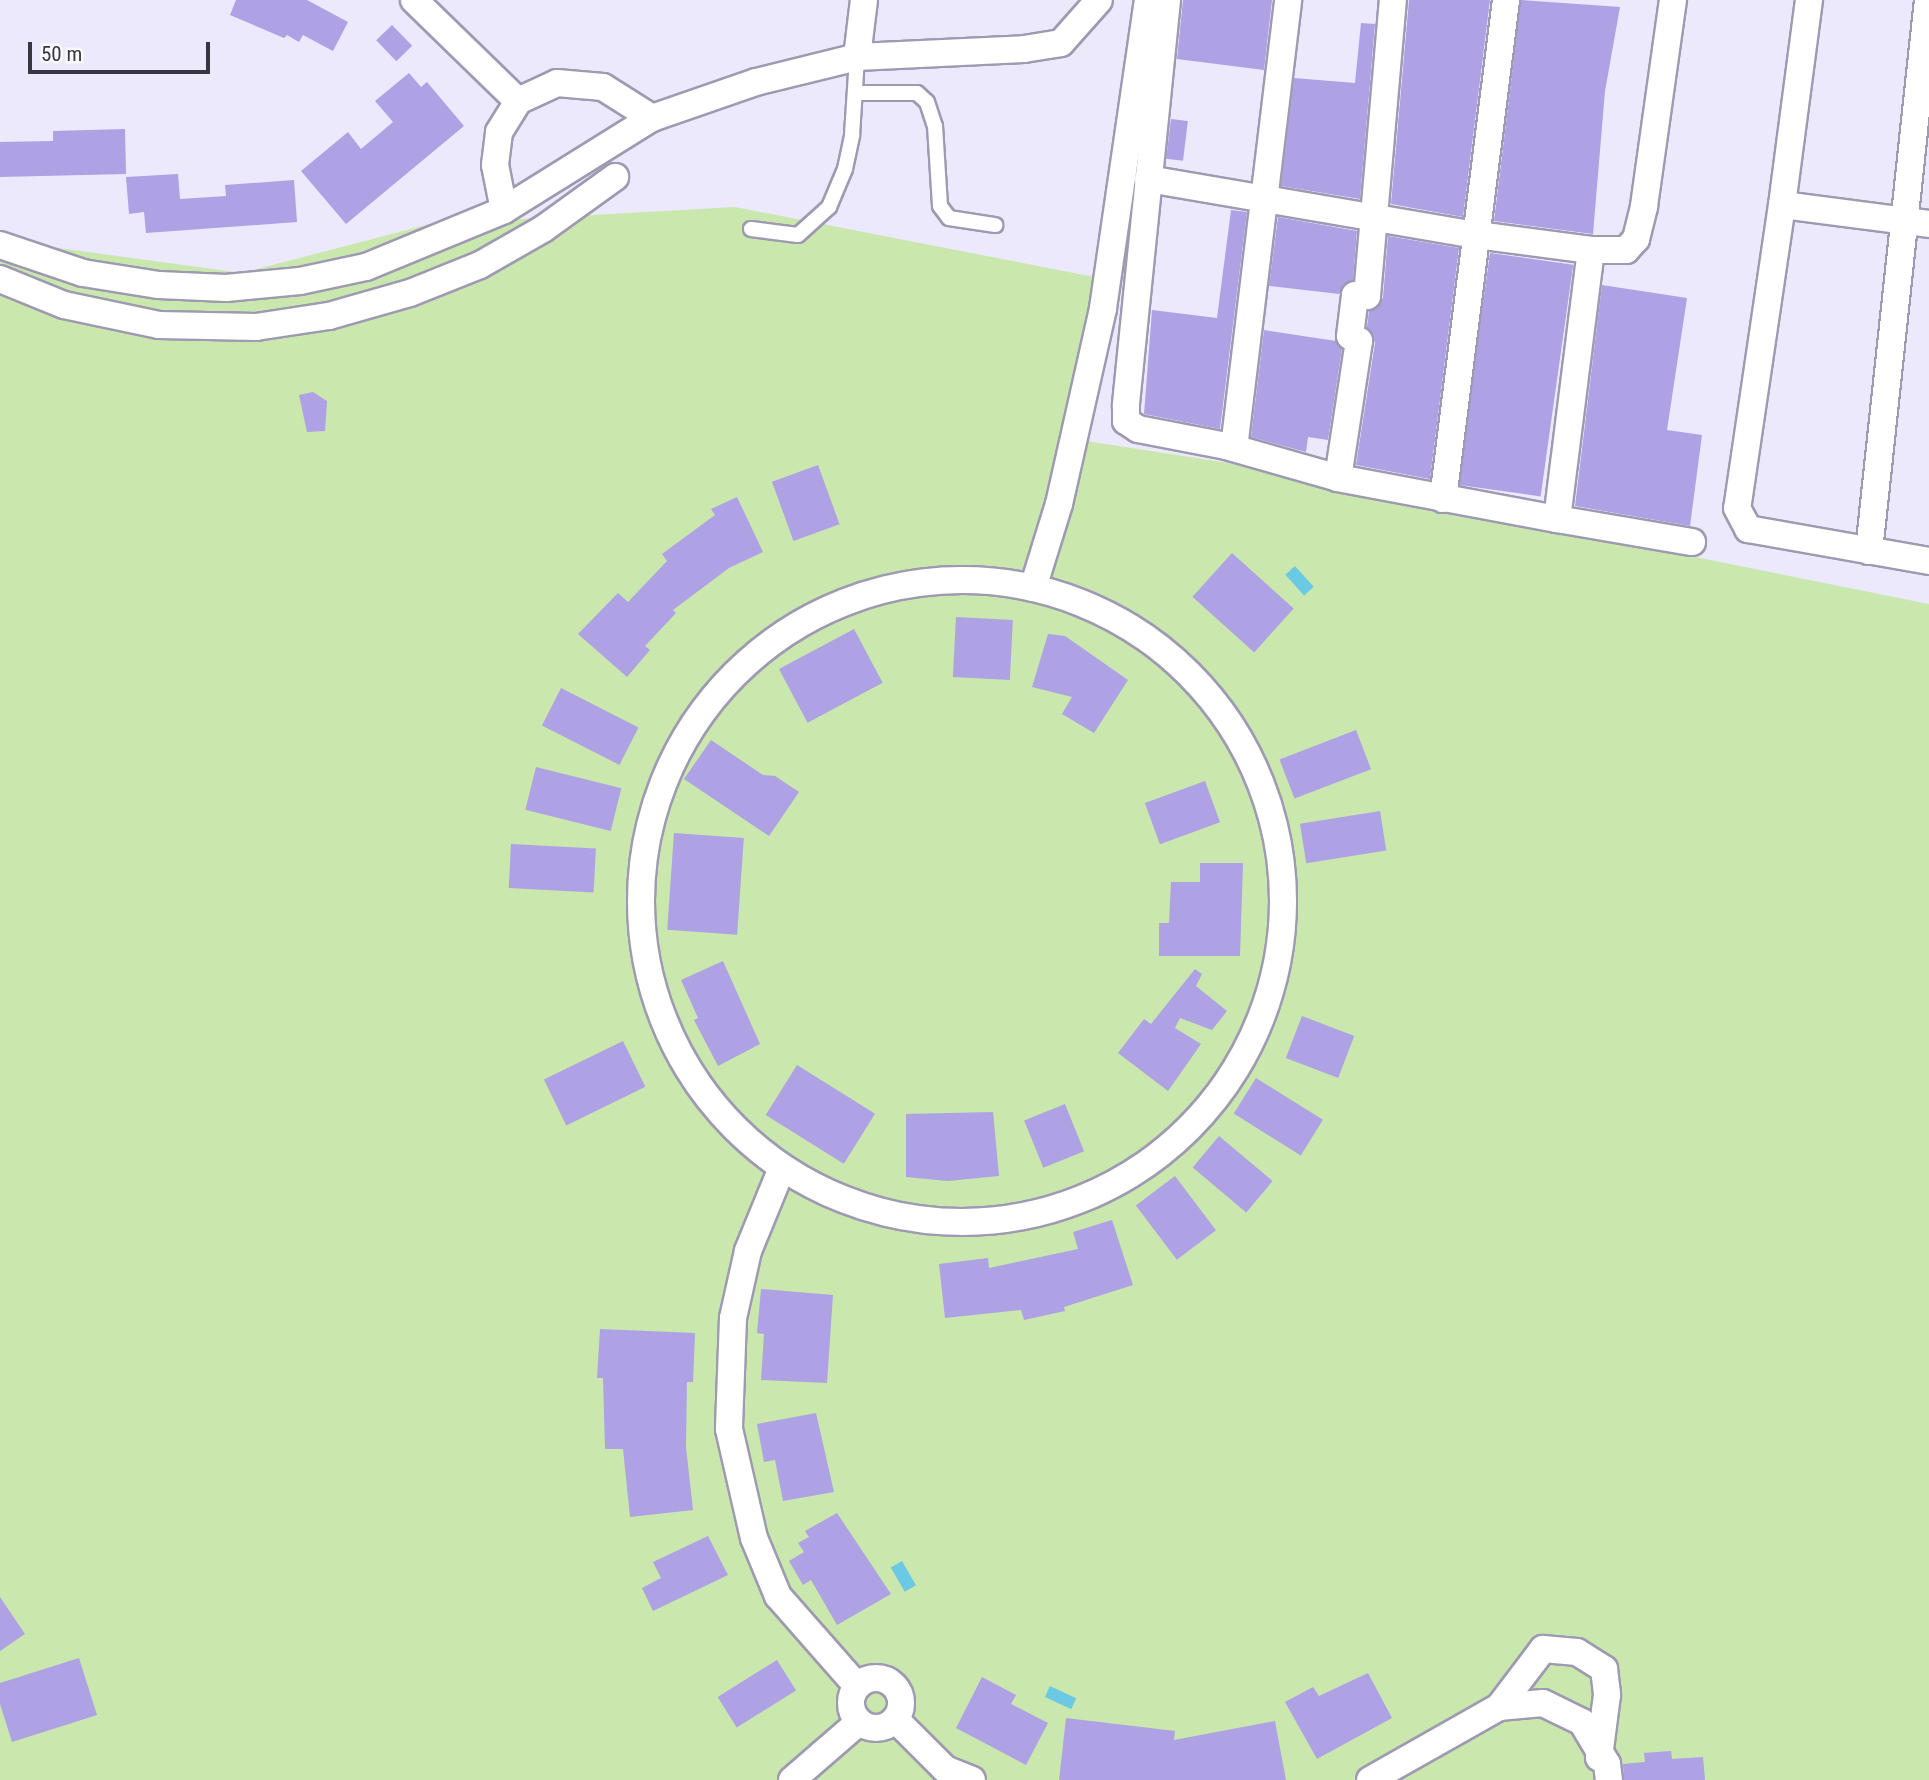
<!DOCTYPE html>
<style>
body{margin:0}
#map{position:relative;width:1929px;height:1780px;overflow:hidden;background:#ece9fd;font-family:"Roboto Condensed",sans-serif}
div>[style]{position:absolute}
.green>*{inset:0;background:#cae7ae}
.water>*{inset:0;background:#6bc9e3;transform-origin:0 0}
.building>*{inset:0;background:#aea1e4;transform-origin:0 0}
.roads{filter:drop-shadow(2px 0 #9d9ab1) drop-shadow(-2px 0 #9d9ab1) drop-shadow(0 2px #9d9ab1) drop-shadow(0 -2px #9d9ab1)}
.service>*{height:14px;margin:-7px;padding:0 7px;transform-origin:7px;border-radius:7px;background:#fff}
.minor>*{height:26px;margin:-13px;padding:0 13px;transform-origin:13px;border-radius:13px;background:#fff}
.minor>.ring{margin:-13px;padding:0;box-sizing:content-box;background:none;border:26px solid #fff;border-radius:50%}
span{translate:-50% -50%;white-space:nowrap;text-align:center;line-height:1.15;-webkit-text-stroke:6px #f9f9fe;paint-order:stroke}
.scale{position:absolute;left:28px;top:42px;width:182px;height:32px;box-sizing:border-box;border:4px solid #383640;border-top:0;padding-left:9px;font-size:21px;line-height:24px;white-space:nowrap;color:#383640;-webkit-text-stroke:5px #f9f9fe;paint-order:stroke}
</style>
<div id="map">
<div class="green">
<div style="clip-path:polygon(735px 207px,1110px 280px,1086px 441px,1222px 462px,1929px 604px,1929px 1780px,0 1780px,0 240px,242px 273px,430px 224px)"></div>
</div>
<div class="water">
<div style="left:1295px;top:566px;width:28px;height:13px;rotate:48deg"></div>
<div style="left:902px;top:1561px;width:28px;height:13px;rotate:60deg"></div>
<div style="left:1050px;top:1686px;width:29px;height:12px;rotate:25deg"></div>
</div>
<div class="building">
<div style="clip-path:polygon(236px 0,307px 0,348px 22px,333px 51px,303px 35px,299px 42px,287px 35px,284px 38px,230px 15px)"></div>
<div style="clip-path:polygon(1183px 0,1272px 0,1264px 70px,1177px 59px)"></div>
<div style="clip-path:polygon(1409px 0,1490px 0,1463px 217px,1391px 204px)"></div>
<div style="clip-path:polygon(1521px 0,1620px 7px,1605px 91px,1593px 234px,1494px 221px)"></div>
<div style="clip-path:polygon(1361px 23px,1375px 24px,1360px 199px,1281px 186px,1294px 78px,1355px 83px)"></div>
<div style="left:392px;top:25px;width:29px;height:22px;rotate:46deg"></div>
<div style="clip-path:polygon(409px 73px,421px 87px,427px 82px,464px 126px,346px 224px,301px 171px,348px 132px,361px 149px,393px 122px,375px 101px)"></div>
<div style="left:1171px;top:119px;width:17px;height:40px;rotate:7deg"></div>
<div style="clip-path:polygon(125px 129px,126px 174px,0 177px,0 142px,53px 141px,53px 131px)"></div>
<div style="clip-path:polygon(178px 174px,180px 199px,226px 196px,225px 185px,294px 180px,297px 222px,146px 233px,144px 212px,129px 214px,126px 177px)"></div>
<div style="clip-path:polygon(1231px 210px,1247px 212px,1220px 429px,1144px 414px,1152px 310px,1217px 318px)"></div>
<div style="clip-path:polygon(1278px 217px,1357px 231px,1353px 280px,1339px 294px,1269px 286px)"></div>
<div style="clip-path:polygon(1388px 236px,1459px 248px,1430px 479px,1356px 465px,1375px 343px,1367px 327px,1369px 311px,1383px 298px)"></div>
<div style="left:1490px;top:253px;width:84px;height:234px;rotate:8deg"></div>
<div style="clip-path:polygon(1602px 285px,1687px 298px,1667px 430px,1702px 435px,1690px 526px,1575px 506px)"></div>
<div style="clip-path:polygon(1264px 330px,1336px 341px,1342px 349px,1328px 440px,1308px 437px,1306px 452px,1251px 437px)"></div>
<div style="clip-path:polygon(313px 392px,327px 401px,325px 431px,307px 432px,299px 395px)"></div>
<div style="left:818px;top:465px;width:63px;height:49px;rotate:70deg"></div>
<div style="clip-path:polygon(737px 497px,763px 552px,729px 568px,673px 610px,676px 613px,645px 646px,650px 650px,627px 677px,578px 634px,618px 593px,628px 602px,667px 561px,662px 554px,715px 515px,711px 509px)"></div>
<div style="left:1232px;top:553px;width:83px;height:59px;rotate:42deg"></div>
<div style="left:956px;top:617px;width:57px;height:60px;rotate:3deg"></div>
<div style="left:854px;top:629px;width:61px;height:85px;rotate:62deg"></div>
<div style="clip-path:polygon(1048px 634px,1065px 636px,1128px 680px,1094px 733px,1062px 714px,1072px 697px,1032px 687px)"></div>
<div style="left:561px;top:688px;width:87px;height:42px;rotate:27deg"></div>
<div style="left:1356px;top:730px;width:42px;height:82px;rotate:69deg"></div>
<div style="clip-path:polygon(711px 740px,763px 775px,775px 776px,799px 792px,769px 836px,684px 779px)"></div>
<div style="left:536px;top:767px;width:88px;height:44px;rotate:14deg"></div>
<div style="left:1205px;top:781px;width:44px;height:64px;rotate:70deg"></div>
<div style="left:1380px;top:811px;width:40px;height:81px;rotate:81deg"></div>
<div style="left:674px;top:833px;width:70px;height:97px;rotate:4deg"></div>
<div style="left:511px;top:844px;width:85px;height:44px;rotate:3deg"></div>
<div style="clip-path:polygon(1200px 863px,1243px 863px,1240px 956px,1159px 956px,1159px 923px,1169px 923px,1171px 882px,1200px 882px)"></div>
<div style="clip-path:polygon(723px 961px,760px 1044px,718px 1066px,694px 1020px,698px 1018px,681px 980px)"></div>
<div style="clip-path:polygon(1195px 969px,1202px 974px,1196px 986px,1227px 1011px,1212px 1030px,1180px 1018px,1175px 1028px,1201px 1044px,1168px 1091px,1118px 1053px,1144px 1019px,1151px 1024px)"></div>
<div style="left:1302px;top:1016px;width:56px;height:45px;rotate:21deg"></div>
<div style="left:623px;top:1041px;width:51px;height:88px;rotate:64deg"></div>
<div style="left:797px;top:1065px;width:92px;height:59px;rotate:32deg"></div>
<div style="left:1256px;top:1078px;width:79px;height:42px;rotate:32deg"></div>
<div style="left:1065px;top:1104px;width:51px;height:44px;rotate:68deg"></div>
<div style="clip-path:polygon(993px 1112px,999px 1176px,948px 1181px,906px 1177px,906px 1114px)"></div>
<div style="left:1219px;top:1136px;width:70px;height:41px;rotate:40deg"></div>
<div style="left:1175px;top:1176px;width:68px;height:49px;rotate:53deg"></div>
<div style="clip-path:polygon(1112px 1220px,1133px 1285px,1064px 1307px,1065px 1311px,1024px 1320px,1021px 1310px,945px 1318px,939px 1264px,988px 1258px,989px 1268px,1078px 1249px,1073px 1232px)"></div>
<div style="clip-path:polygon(761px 1289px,833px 1295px,827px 1383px,761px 1380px,764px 1334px,757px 1333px)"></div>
<div style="clip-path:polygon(600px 1329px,695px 1333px,693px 1382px,687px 1382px,686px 1447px,693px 1510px,630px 1517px,623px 1449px,605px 1449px,603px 1378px,597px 1378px)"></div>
<div style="clip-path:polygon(816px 1413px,834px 1492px,783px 1501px,775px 1460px,764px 1462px,757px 1424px)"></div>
<div style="clip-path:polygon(837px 1513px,891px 1594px,837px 1625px,811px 1580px,803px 1585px,789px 1561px,804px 1552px,798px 1543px,809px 1537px,805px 1531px)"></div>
<div style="clip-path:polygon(708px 1536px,728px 1575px,653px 1611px,642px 1588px,661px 1578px,653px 1562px)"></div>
<div style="clip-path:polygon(0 1597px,25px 1634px,0 1651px)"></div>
<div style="clip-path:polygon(79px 1658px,97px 1715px,12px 1742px,0 1704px,0 1683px)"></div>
<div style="left:777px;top:1660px;width:36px;height:70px;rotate:58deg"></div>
<div style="clip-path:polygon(1368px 1673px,1392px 1718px,1317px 1759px,1285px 1702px,1313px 1687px,1319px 1696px)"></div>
<div style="clip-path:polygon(982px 1677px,1016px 1695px,1011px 1704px,1048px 1723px,1026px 1765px,956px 1728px)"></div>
<div style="clip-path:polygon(1066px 1718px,1175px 1731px,1174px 1740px,1275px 1721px,1286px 1780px,1059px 1780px)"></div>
<div style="clip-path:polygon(1671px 1751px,1672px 1759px,1703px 1757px,1705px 1780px,1624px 1780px,1623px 1764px,1645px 1762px,1644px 1753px)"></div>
</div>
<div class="roads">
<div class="service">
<div style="left:857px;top:93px;width:60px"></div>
<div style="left:917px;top:93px;width:13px;rotate:42deg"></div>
<div style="left:927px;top:102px;width:25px;rotate:72deg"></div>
<div style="left:935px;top:126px;width:80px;rotate:86.4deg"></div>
<div style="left:940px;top:206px;width:15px;rotate:53deg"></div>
<div style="left:949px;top:218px;width:47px;rotate:8.7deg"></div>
<div style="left:751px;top:229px;width:47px;rotate:7.3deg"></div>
<div style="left:798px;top:235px;width:42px;rotate:-42.1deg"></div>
<div style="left:829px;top:207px;width:41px;rotate:-67.2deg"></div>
<div style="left:845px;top:169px;width:35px;rotate:-78deg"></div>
<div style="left:852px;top:135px;width:78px;rotate:-86.3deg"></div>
</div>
<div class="minor">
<div style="left:414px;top:0;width:145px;rotate:44.2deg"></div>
<div style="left:1167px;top:0;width:408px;rotate:95.8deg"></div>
<div style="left:1126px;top:406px;width:15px;rotate:90deg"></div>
<div style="left:1126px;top:421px;width:14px;rotate:34deg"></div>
<div style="left:1138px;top:429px;width:90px;rotate:10.9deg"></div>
<div style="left:1226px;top:446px;width:116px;rotate:15.9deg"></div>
<div style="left:1338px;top:478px;width:223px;rotate:10.6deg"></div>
<div style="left:1557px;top:519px;width:271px;rotate:-82.8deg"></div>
<div style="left:857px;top:57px;width:57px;rotate:-83deg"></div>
<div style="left:1148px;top:179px;width:334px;rotate:9.7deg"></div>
<div style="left:1477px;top:235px;width:115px;rotate:7.5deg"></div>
<div style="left:1591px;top:250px;width:35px"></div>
<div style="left:1626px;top:250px;width:15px;rotate:-48deg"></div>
<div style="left:1636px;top:239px;width:34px;rotate:-76deg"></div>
<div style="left:1644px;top:206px;width:208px;rotate:-82deg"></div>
<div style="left:1782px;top:205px;width:207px;rotate:-82.5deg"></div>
<div style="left:504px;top:210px;width:46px;rotate:-101.3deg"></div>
<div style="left:495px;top:165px;width:33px;rotate:-83deg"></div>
<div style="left:499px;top:132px;width:36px;rotate:-58deg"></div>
<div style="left:518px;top:101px;width:43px;rotate:-24.8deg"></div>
<div style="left:557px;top:83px;width:46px;rotate:5deg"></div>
<div style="left:603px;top:87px;width:58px;rotate:32.3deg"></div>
<div style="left:1929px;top:224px;width:148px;rotate:-172.6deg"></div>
<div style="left:1782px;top:205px;width:306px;rotate:98.4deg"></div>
<div style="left:1737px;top:508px;width:24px;rotate:62deg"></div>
<div style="left:1748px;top:529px;width:184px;rotate:10deg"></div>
<div style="left:0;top:245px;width:88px;rotate:18.6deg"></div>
<div style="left:83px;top:273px;width:77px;rotate:9deg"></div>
<div style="left:159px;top:285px;width:67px;rotate:2.6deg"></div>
<div style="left:226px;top:288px;width:74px;rotate:-5.4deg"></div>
<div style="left:300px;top:281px;width:67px;rotate:-12deg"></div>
<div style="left:366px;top:267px;width:149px;rotate:-22.4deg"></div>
<div style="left:504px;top:210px;width:174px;rotate:-31.9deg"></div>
<div style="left:652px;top:118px;width:110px;rotate:-19.1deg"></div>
<div style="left:756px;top:82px;width:104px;rotate:-13.9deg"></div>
<div style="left:857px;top:57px;width:167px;rotate:-2.7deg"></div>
<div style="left:1024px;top:49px;width:37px;rotate:-9deg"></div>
<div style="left:1061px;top:43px;width:57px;rotate:-48.5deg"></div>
<div style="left:0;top:279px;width:69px;rotate:22.1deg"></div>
<div style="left:64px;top:305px;width:97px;rotate:11.9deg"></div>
<div style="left:159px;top:325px;width:97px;rotate:1.2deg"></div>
<div style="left:256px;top:327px;width:74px;rotate:-8.6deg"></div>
<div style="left:329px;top:316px;width:84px;rotate:-15.9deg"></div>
<div style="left:410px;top:293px;width:75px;rotate:-21.8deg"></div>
<div style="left:480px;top:265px;width:73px;rotate:-29.7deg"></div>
<div style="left:543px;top:229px;width:89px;rotate:-35.8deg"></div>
<div style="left:1234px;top:448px;width:451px;rotate:-83.1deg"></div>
<div style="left:1338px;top:478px;width:139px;rotate:-81.3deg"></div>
<div style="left:1359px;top:341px;width:10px;rotate:-151deg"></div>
<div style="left:1350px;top:336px;width:41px;rotate:-83deg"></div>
<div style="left:1355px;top:295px;width:12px;rotate:5deg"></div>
<div style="left:1367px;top:296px;width:297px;rotate:-85deg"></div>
<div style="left:1443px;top:499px;width:503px;rotate:-82.8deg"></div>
<div style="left:1557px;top:519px;width:137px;rotate:9.7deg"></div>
<div style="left:1869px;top:551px;width:554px;rotate:-83.89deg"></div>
<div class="ring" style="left:641px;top:580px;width:616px;height:616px"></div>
<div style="left:1033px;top:588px;width:88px;rotate:-72.8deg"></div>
<div style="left:1059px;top:504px;width:201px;rotate:-77.3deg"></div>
<div style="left:1103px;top:308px;width:311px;rotate:-81.7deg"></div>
<div style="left:782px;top:1168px;width:90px;rotate:112.3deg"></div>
<div style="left:748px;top:1251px;width:69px;rotate:102.6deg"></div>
<div style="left:733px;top:1318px;width:111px;rotate:92.1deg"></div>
<div style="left:729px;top:1429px;width:112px;rotate:77.1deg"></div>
<div style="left:754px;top:1538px;width:63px;rotate:67.5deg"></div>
<div style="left:778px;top:1596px;width:120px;rotate:48.7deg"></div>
<div class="ring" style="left:851px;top:1678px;width:24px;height:24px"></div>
<div style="left:1499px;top:1707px;width:73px;rotate:-52.8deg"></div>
<div style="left:1543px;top:1649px;width:34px;rotate:5deg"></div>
<div style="left:1577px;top:1652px;width:32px;rotate:32deg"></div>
<div style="left:1604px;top:1669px;width:26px;rotate:83deg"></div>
<div style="left:1607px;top:1695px;width:63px;rotate:97.4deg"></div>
<div style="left:896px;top:1720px;width:69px;rotate:45deg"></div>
<div style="left:945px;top:1769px;width:29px;rotate:22deg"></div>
<div style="left:792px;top:1780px;width:89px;rotate:-40.9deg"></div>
<div style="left:1370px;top:1780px;width:148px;rotate:-29.5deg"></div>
<div style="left:1499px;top:1707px;width:44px;rotate:-5.2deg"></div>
<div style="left:1543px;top:1703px;width:43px;rotate:26deg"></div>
<div style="left:1582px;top:1722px;width:49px;rotate:59.2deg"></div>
<div style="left:1607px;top:1764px;width:16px;rotate:83deg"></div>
</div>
</div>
<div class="scale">50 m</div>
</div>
